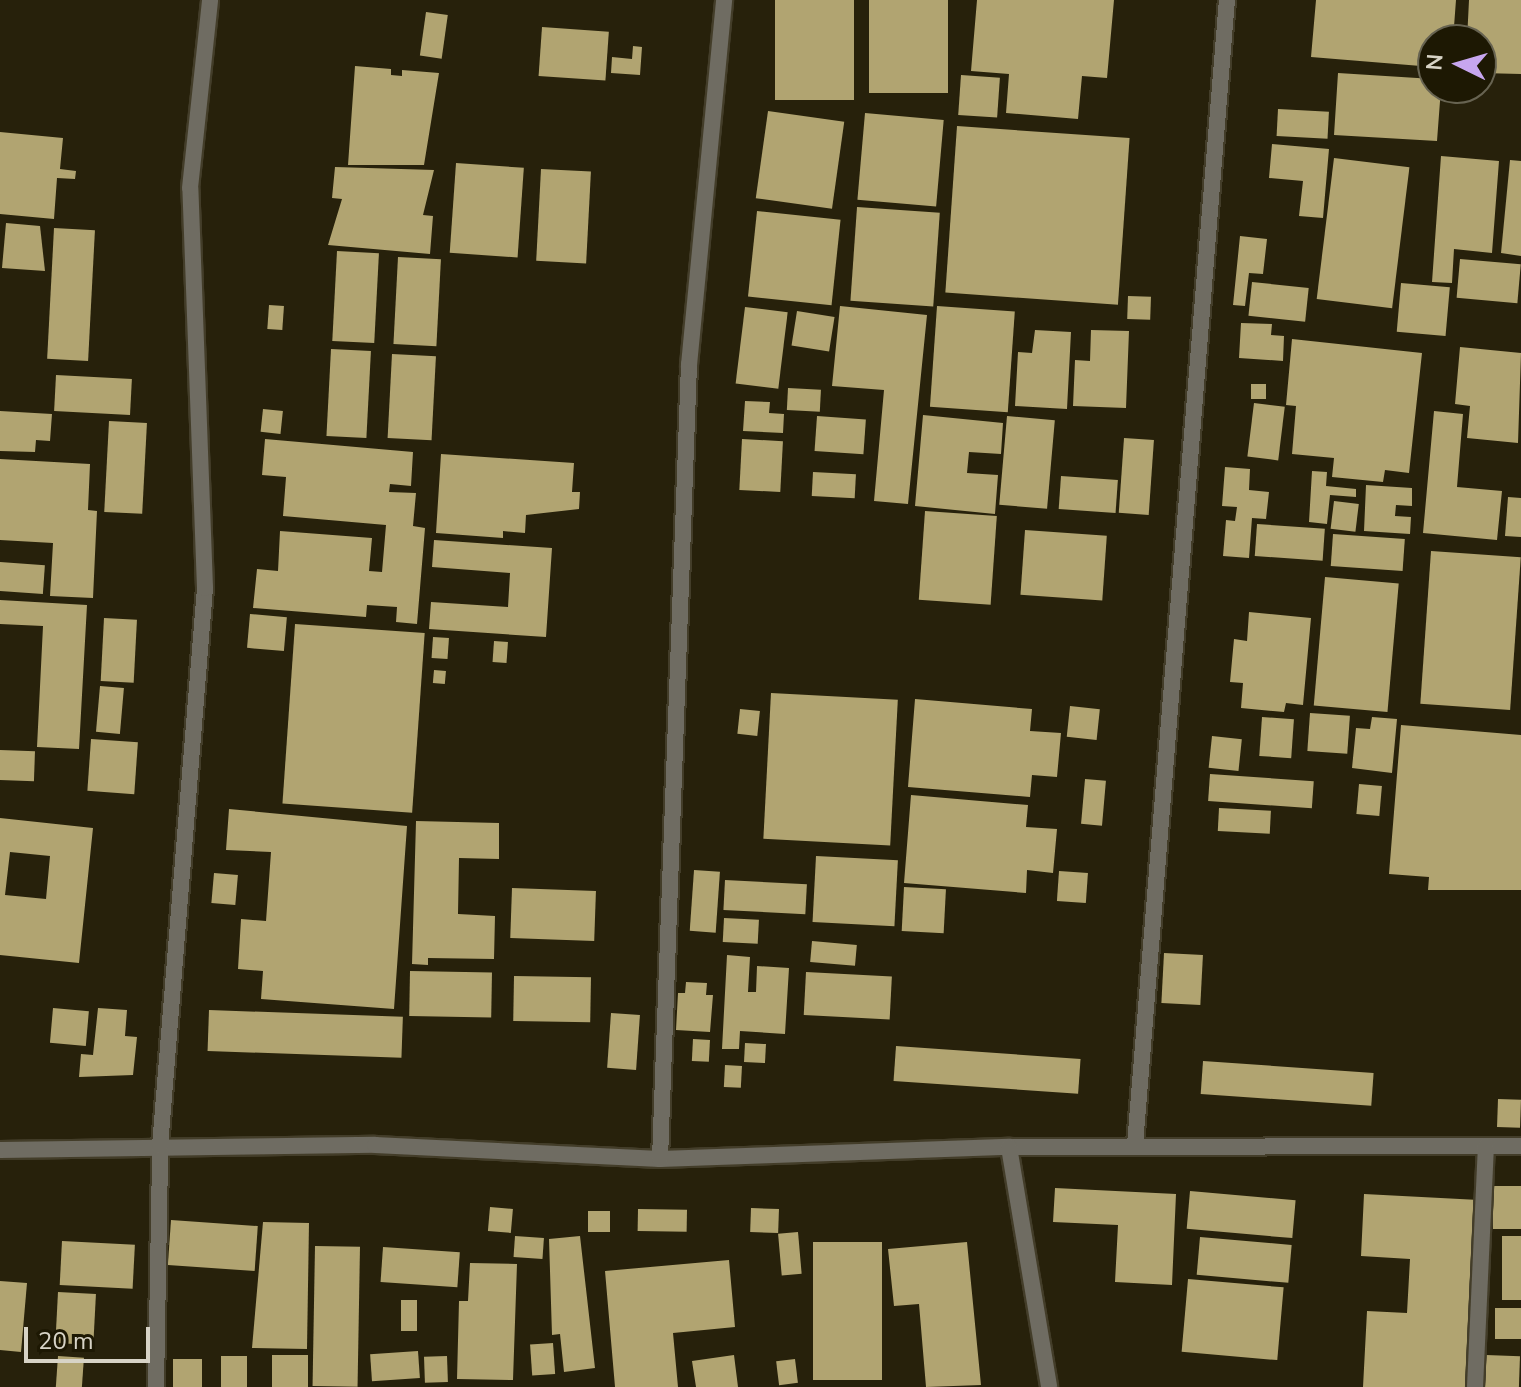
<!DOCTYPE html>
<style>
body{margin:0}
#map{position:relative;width:1521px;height:1387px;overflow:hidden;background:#27210b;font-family:"Nunito Sans",sans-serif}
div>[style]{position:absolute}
.building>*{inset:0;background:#b1a471;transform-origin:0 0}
.roads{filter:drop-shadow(2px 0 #433d29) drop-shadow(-2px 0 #433d29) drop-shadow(0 2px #433d29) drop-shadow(0 -2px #433d29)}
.street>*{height:16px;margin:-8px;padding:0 8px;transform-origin:8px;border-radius:8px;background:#6f6c62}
span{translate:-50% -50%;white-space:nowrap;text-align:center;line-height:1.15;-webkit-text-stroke:8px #1d1803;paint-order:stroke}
.north{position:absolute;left:1417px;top:24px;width:80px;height:80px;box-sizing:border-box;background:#1d1803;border:2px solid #676351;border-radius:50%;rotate:275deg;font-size:22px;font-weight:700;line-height:32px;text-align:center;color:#d7d3c6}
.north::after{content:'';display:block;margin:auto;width:28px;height:36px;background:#c7a6ef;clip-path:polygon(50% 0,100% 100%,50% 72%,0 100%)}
.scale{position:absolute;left:24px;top:1327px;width:126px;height:36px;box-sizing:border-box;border:4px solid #d7d3c6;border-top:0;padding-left:10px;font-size:24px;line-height:28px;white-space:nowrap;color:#d7d3c6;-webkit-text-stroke:6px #1d1803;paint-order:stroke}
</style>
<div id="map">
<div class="building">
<div style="left:775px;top:0;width:79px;height:100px"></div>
<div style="left:869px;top:0;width:79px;height:93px"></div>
<div style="clip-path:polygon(977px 0,1114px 0,1107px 78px,1082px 76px,1078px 119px,1006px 113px,1009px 74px,971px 71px)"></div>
<div style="clip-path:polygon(1316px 0,1456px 0,1453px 40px,1433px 40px,1433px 67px,1311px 57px)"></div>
<div style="clip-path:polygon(1469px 0,1521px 0,1521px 74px,1481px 73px,1481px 40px,1467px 40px)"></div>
<div style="left:426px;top:12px;width:22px;height:44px;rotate:8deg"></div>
<div style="left:542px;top:27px;width:67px;height:49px;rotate:4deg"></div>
<div style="clip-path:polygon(633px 46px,642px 47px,640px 75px,611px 73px,612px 57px,632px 59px)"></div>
<div style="clip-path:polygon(355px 66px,391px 69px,391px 75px,402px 76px,402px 70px,439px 73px,424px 165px,348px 165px)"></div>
<div style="clip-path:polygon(1338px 73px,1433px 79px,1433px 88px,1441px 88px,1437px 141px,1334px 135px)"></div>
<div style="left:961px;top:75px;width:39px;height:40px;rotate:4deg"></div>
<div style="left:1278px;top:109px;width:51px;height:27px;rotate:3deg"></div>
<div style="left:768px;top:111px;width:77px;height:88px;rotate:8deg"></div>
<div style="left:865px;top:113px;width:79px;height:87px;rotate:5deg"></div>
<div style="left:957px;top:126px;width:173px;height:167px;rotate:4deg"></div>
<div style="clip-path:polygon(0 132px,63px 138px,60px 169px,76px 171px,75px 179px,57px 178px,54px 219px,0 214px)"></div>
<div style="clip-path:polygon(1272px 144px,1329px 149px,1323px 218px,1299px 216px,1303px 181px,1269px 178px)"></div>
<div style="clip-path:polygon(1441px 156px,1499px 161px,1492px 253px,1454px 249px,1452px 283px,1432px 282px)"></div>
<div style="left:1334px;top:158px;width:76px;height:142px;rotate:7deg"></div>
<div style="clip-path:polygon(1510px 160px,1521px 161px,1521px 256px,1501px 253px)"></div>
<div style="left:456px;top:163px;width:68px;height:90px;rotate:4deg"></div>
<div style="clip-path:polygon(335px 167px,434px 170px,423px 215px,433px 216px,430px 254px,328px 245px,342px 199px,332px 198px)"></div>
<div style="left:541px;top:169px;width:50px;height:92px;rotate:3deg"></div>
<div style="left:857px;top:207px;width:83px;height:94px;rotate:4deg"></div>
<div style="left:757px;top:211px;width:84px;height:86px;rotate:6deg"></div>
<div style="clip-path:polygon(6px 223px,40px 226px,45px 271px,2px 268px)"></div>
<div style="left:54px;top:228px;width:41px;height:131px;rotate:3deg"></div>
<div style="clip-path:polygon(1240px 236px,1267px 239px,1263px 274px,1249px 273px,1245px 306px,1233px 305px)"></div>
<div style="left:337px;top:251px;width:42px;height:90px;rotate:3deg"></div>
<div style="left:398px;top:257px;width:43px;height:87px;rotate:3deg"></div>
<div style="left:1460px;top:259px;width:61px;height:39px;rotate:5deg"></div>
<div style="left:1252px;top:282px;width:57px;height:34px;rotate:6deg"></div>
<div style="left:1401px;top:283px;width:49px;height:49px;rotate:5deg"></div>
<div style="left:1128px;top:296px;width:23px;height:23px;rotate:2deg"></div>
<div style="left:269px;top:305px;width:15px;height:24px;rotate:4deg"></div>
<div style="clip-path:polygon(840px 306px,927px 315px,908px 504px,874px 501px,884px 390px,832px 386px)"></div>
<div style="left:937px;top:306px;width:78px;height:101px;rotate:4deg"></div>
<div style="left:745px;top:307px;width:43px;height:77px;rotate:7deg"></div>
<div style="left:797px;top:311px;width:38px;height:35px;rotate:9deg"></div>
<div style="clip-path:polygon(1241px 323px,1272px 324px,1271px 335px,1284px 336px,1283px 361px,1239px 358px)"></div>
<div style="clip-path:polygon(1035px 330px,1071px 332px,1067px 409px,1015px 406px,1018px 352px,1032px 353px)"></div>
<div style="clip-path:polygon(1091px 330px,1129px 331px,1126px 408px,1073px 406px,1075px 360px,1090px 361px)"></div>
<div style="clip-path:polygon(1292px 339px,1422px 353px,1409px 473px,1385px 470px,1383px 482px,1332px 477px,1334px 458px,1292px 454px,1296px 406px,1286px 405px)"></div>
<div style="clip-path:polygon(1460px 347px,1521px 353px,1518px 443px,1467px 438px,1470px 406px,1455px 404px)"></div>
<div style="left:331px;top:349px;width:40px;height:87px;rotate:3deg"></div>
<div style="left:392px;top:354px;width:44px;height:84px;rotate:3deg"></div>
<div style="left:56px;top:375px;width:76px;height:36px;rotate:3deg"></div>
<div style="left:1251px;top:384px;width:15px;height:15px"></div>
<div style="left:788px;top:388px;width:33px;height:22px;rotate:3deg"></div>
<div style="clip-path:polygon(745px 401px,770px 402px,769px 413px,784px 414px,783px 433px,743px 431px)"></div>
<div style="left:1254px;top:403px;width:31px;height:54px;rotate:7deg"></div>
<div style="left:263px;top:409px;width:20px;height:23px;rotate:6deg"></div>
<div style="clip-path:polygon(0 411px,52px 414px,50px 441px,36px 440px,35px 452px,0 451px)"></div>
<div style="clip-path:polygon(1434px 411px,1463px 414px,1457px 487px,1502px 491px,1497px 540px,1423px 533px)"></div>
<div style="clip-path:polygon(923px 415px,1003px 423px,1001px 454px,969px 452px,967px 473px,998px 475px,995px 514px,915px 506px)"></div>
<div style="left:817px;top:416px;width:49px;height:35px;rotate:4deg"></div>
<div style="left:1007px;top:416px;width:48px;height:89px;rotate:5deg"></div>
<div style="left:109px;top:421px;width:38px;height:91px;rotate:3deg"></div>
<div style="left:1124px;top:438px;width:30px;height:75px;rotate:4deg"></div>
<div style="clip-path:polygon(265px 439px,413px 452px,411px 486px,390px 484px,389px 492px,416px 493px,413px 526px,425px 528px,417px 624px,396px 622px,397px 607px,367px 605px,366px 617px,253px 608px,257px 569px,278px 571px,280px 531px,372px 538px,369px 571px,382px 572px,386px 525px,283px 516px,286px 477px,262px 475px)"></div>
<div style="left:742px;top:439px;width:41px;height:51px;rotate:3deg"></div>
<div style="clip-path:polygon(441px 454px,574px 463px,572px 492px,580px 492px,579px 509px,526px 515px,525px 533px,503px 531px,503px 538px,436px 533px)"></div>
<div style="clip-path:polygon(0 459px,90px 464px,88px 510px,97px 511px,93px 598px,50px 596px,53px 543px,0 540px)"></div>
<div style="clip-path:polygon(1225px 467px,1250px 469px,1249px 490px,1269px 492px,1266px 519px,1252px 518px,1249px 558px,1223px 556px,1226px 520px,1235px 521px,1237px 507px,1222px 506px)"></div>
<div style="clip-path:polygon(1312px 471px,1327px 472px,1326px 486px,1356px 489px,1356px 497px,1330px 495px,1327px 524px,1309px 522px)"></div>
<div style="left:813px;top:472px;width:43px;height:24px;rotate:3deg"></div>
<div style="left:1061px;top:476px;width:57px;height:33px;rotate:4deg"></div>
<div style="clip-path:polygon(1366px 485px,1412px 488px,1412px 506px,1396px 505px,1395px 516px,1411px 517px,1410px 534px,1364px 531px)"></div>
<div style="clip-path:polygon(1508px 497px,1521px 498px,1521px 537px,1505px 536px)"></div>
<div style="left:1334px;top:501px;width:25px;height:28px;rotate:7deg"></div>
<div style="left:925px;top:511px;width:72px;height:89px;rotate:4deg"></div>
<div style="left:1257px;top:524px;width:68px;height:32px;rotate:4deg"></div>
<div style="left:1025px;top:530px;width:82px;height:65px;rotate:4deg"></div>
<div style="left:1333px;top:534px;width:72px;height:32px;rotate:4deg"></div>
<div style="clip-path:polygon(434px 540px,552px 548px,546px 637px,429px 629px,431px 602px,508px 607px,510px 573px,432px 567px)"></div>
<div style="left:1431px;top:551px;width:90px;height:153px;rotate:4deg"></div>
<div style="left:0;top:562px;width:45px;height:29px;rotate:4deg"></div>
<div style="left:1325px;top:577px;width:74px;height:129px;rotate:5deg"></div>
<div style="clip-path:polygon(0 600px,87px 605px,79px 749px,37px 747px,43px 626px,0 624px)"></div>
<div style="clip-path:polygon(1249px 612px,1311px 618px,1303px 705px,1286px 703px,1284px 712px,1241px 708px,1243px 683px,1230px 682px,1234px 639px,1247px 641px)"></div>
<div style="left:250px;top:614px;width:37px;height:34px;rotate:5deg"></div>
<div style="left:104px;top:618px;width:33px;height:63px;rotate:3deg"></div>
<div style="left:295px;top:624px;width:130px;height:180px;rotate:4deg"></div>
<div style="left:433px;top:637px;width:16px;height:21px;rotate:4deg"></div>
<div style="left:494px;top:641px;width:14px;height:21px;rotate:4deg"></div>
<div style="left:434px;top:670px;width:12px;height:13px;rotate:5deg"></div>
<div style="left:100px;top:686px;width:24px;height:46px;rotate:5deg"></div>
<div style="left:771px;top:693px;width:127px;height:146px;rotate:3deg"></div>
<div style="clip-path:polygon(915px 699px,1032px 709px,1030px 731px,1061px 733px,1057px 777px,1032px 775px,1030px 797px,908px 787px)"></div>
<div style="left:1070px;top:706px;width:30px;height:31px;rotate:6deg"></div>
<div style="left:740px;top:709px;width:20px;height:25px;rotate:6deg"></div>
<div style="left:1310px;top:713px;width:40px;height:38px;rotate:4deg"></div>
<div style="left:1262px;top:717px;width:32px;height:39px;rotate:4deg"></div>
<div style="clip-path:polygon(1372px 717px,1397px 719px,1392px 773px,1352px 768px,1356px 728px,1370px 729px)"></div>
<div style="clip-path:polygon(1401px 725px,1521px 735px,1521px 890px,1428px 890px,1429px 877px,1389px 874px)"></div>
<div style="left:1212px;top:736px;width:30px;height:32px;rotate:6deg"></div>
<div style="left:91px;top:739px;width:47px;height:52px;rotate:4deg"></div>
<div style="left:0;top:750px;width:35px;height:30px;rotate:2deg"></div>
<div style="left:1210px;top:774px;width:104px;height:27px;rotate:4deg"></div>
<div style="left:1085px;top:779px;width:21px;height:45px;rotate:5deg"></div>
<div style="left:1359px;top:784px;width:23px;height:30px;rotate:5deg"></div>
<div style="clip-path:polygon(911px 795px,1028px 805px,1026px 827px,1057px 829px,1053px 873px,1027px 870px,1026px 893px,904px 883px)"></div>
<div style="left:1219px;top:808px;width:52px;height:23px;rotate:3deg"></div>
<div style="clip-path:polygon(229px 809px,407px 826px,394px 1009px,261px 999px,263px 971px,238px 969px,241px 919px,266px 921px,271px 852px,226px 850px)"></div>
<div style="clip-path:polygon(evenodd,0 818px,93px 828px,79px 963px,0 955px,0 818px,10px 852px,50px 856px,46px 899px,5px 895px,10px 852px)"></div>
<div style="clip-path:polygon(416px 821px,499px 823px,499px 859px,459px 858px,458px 914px,495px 916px,494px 959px,428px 958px,428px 965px,412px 964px)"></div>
<div style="left:816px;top:856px;width:82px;height:66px;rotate:3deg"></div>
<div style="left:694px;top:870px;width:26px;height:61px;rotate:4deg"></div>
<div style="left:1059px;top:871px;width:29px;height:30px;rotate:4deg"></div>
<div style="left:214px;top:873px;width:24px;height:30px;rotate:5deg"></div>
<div style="left:725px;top:880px;width:82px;height:30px;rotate:3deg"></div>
<div style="left:904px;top:887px;width:42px;height:44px;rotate:3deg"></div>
<div style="left:512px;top:888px;width:84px;height:50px;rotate:2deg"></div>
<div style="left:724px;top:918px;width:35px;height:24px;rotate:3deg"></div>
<div style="left:812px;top:941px;width:45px;height:21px;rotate:5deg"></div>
<div style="left:1164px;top:953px;width:39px;height:50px;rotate:3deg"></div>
<div style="clip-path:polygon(727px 955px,750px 957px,748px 992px,756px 992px,757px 966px,789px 968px,785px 1034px,740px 1031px,739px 1049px,722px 1049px)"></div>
<div style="left:410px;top:971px;width:82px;height:45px;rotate:1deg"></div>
<div style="left:806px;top:972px;width:86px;height:43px;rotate:3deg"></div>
<div style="left:514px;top:976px;width:77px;height:45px;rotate:1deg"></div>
<div style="clip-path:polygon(686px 982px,707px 983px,706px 995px,713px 995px,710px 1032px,676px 1030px,678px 993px,685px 993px)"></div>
<div style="left:53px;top:1008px;width:36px;height:35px;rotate:5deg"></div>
<div style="clip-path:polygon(98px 1008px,127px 1010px,125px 1036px,137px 1037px,133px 1075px,79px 1077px,81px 1054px,93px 1055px)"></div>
<div style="left:209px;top:1010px;width:194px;height:41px;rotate:2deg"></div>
<div style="left:611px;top:1013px;width:29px;height:55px;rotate:4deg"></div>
<div style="left:693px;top:1039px;width:17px;height:22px;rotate:3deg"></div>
<div style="left:745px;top:1043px;width:21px;height:19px;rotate:3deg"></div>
<div style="left:896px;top:1046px;width:185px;height:35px;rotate:4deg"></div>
<div style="left:1203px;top:1061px;width:171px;height:33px;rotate:4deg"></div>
<div style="left:725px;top:1065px;width:17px;height:22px;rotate:3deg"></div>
<div style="left:1498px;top:1099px;width:23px;height:28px;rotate:2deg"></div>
<div style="left:1493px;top:1186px;width:28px;height:43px"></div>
<div style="clip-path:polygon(1055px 1188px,1176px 1194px,1172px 1285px,1115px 1282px,1118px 1225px,1053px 1222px)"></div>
<div style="left:1190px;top:1191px;width:106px;height:38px;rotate:5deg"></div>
<div style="clip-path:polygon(1364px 1194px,1479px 1200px,1469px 1387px,1363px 1387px,1367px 1311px,1407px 1313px,1410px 1259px,1361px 1256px)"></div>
<div style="left:490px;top:1207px;width:23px;height:24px;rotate:5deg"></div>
<div style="left:751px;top:1208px;width:28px;height:24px;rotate:2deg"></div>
<div style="left:638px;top:1209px;width:49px;height:22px;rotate:1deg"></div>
<div style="left:588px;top:1211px;width:22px;height:21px"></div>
<div style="left:171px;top:1220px;width:87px;height:45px;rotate:4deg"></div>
<div style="clip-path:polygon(263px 1222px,309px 1223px,307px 1349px,252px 1348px)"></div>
<div style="left:798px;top:1232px;width:42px;height:20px;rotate:85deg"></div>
<div style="left:515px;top:1236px;width:29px;height:21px;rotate:4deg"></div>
<div style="clip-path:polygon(580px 1236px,595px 1368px,564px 1372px,560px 1334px,552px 1335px,549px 1239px)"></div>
<div style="left:1502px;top:1236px;width:19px;height:64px"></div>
<div style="left:1200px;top:1237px;width:92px;height:38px;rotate:5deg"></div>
<div style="left:62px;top:1241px;width:73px;height:44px;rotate:3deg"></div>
<div style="left:813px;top:1242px;width:69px;height:138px"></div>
<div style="clip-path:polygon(967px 1242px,981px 1385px,926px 1387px,919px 1304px,894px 1306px,888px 1249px)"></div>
<div style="left:315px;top:1246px;width:45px;height:140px;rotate:1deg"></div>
<div style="left:383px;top:1247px;width:77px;height:35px;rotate:4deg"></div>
<div style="clip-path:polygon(729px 1260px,735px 1327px,673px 1333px,678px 1387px,615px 1387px,605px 1271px)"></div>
<div style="clip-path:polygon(470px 1263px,517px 1264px,513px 1380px,457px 1379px,459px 1301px,468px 1301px)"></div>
<div style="left:1188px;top:1279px;width:96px;height:73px;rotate:5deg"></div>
<div style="clip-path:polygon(0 1281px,27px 1283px,21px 1352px,0 1350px)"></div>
<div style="left:58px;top:1292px;width:38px;height:51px;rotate:3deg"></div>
<div style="left:417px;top:1300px;width:31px;height:16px;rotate:90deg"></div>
<div style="left:1495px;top:1308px;width:26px;height:31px"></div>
<div style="left:553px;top:1343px;width:31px;height:23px;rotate:86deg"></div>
<div style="left:418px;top:1351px;width:27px;height:48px;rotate:86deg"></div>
<div style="left:308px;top:1355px;width:32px;height:36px;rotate:90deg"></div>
<div style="clip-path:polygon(734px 1355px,738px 1387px,696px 1387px,692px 1361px)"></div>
<div style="left:1486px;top:1355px;width:34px;height:32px;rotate:2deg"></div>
<div style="left:58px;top:1356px;width:26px;height:31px;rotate:4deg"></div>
<div style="left:221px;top:1356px;width:26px;height:31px"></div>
<div style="left:447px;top:1356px;width:26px;height:23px;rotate:88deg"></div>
<div style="left:173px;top:1359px;width:29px;height:28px"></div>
<div style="left:795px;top:1359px;width:24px;height:19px;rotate:83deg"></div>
</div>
<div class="roads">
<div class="street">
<div style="left:1135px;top:1145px;width:1149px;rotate:-85.41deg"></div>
<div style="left:1009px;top:1147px;width:512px;rotate:-0.11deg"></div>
<div style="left:0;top:1150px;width:375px;rotate:-0.8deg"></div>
<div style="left:375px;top:1145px;width:285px;rotate:2.8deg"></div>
<div style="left:660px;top:1159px;width:349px;rotate:-2deg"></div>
<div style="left:1009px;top:1147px;width:243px;rotate:80.5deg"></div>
<div style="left:660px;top:1159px;width:795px;rotate:-87.91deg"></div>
<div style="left:689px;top:365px;width:367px;rotate:-84.5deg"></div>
<div style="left:156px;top:1387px;width:241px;rotate:-89deg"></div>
<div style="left:160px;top:1146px;width:560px;rotate:-85.39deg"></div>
<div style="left:205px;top:588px;width:400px;rotate:-92.1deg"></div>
<div style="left:190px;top:188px;width:189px;rotate:-83.9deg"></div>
<div style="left:1475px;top:1387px;width:241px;rotate:-87.4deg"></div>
</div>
</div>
<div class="north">N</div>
<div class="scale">20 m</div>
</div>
